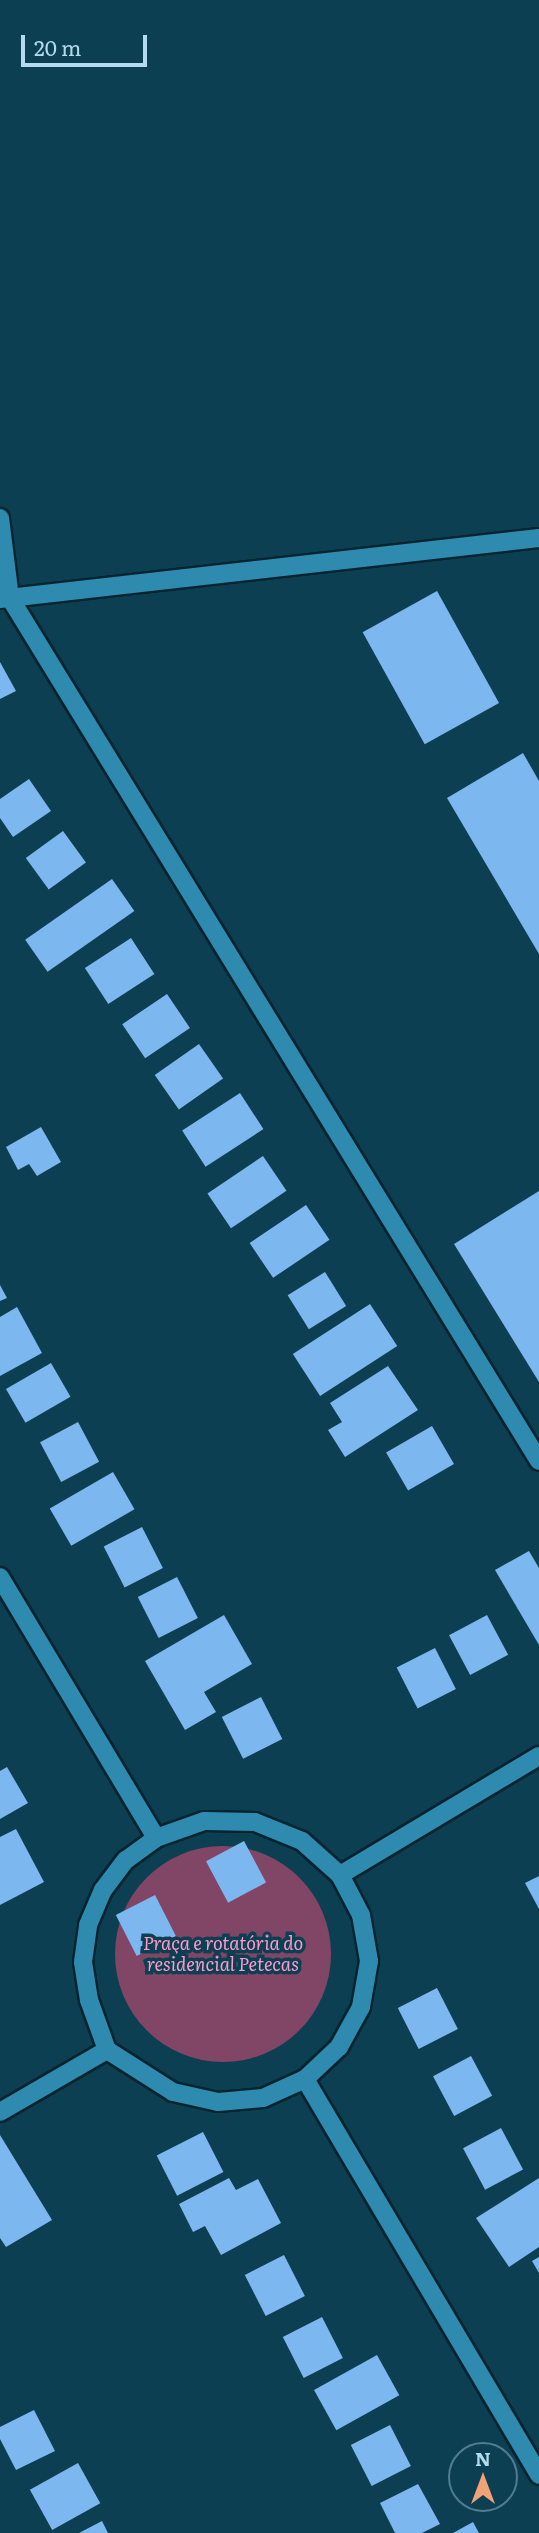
<!DOCTYPE html>
<meta charset="utf-8">
<style>
body{margin:0}
#map{position:relative;width:539px;height:2533px;overflow:hidden;background:#0d3f52;font-family:Literata,serif}
div>[style]{position:absolute}
.green>*{inset:0;background:#814665}
.round{border-radius:50%}
.building>*{inset:0;background:#7cb7f0;transform-origin:0 0}
.roads{filter:drop-shadow(2px 0 #07242f) drop-shadow(-2px 0 #07242f) drop-shadow(0 2px #07242f) drop-shadow(0 -2px #07242f)}
.minor>*{height:18px;margin:-9px;padding:0 9px;transform-origin:9px;border-radius:9px;background:#2e8baf}
span{translate:-50% -50%;white-space:nowrap;text-align:center;line-height:1.15;-webkit-text-stroke:7px #0d3f52;paint-order:stroke}
.park-label{font-size:18px;color:#fd9acd;font-style:italic}
.north{position:absolute;left:448px;top:2442px;width:70px;height:70px;box-sizing:border-box;background:#0d3f52;border:2px solid #4f7d91;border-radius:50%;rotate:0deg;font-size:19px;font-weight:700;line-height:28px;text-align:center;color:#b3dbef}
.north::after{content:'';display:block;margin:auto;width:24px;height:32px;background:#f0a279;clip-path:polygon(50% 0,100% 100%,50% 72%,0 100%)}
.scale{position:absolute;left:21px;top:35px;width:126px;height:32px;box-sizing:border-box;border:4px solid #b3dbef;border-top:0;padding-left:9px;font-size:21px;line-height:24px;white-space:nowrap;color:#b3dbef;-webkit-text-stroke:5px #0d3f52;paint-order:stroke}
</style>
<div id="map">
<div class="green">
<div class="round" style="left:115px;top:1846px;width:216px;height:216px"></div>
</div>
<div class="building">
<div style="left:437px;top:591px;width:128px;height:85px;rotate:61deg"></div>
<div style="clip-path:polygon(0 662px,16px 691px,0 699px)"></div>
<div style="clip-path:polygon(523px 753px,539px 781px,539px 954px,447px 798px)"></div>
<div style="clip-path:polygon(29px 779px,51px 811px,13px 837px,0 818px,0 799px)"></div>
<div style="left:63px;top:831px;width:39px;height:46px;rotate:54deg"></div>
<div style="left:112px;top:879px;width:39px;height:106px;rotate:55deg"></div>
<div style="left:131px;top:938px;width:43px;height:55px;rotate:57deg"></div>
<div style="left:167px;top:994px;width:41px;height:54px;rotate:56deg"></div>
<div style="left:199px;top:1044px;width:42px;height:54px;rotate:55deg"></div>
<div style="left:240px;top:1093px;width:43px;height:69px;rotate:57deg"></div>
<div style="clip-path:polygon(41px 1127px,61px 1162px,37px 1176px,29px 1164px,18px 1170px,6px 1147px)"></div>
<div style="left:263px;top:1156px;width:42px;height:67px;rotate:56deg"></div>
<div style="clip-path:polygon(539px 1191px,539px 1382px,454px 1244px)"></div>
<div style="left:306px;top:1205px;width:42px;height:68px;rotate:56deg"></div>
<div style="left:325px;top:1272px;width:40px;height:44px;rotate:58deg"></div>
<div style="clip-path:polygon(0 1285px,7px 1298px,0 1301px)"></div>
<div style="left:370px;top:1304px;width:50px;height:92px;rotate:57deg"></div>
<div style="clip-path:polygon(17px 1307px,42px 1353px,0 1376px,0 1317px)"></div>
<div style="left:51px;top:1363px;width:39px;height:52px;rotate:60deg"></div>
<div style="clip-path:polygon(388px 1366px,418px 1410px,345px 1457px,328px 1430px,342px 1422px,330px 1403px)"></div>
<div style="left:78px;top:1422px;width:45px;height:43px;rotate:62deg"></div>
<div style="left:432px;top:1426px;width:44px;height:53px;rotate:60deg"></div>
<div style="left:113px;top:1472px;width:43px;height:73px;rotate:60deg"></div>
<div style="left:142px;top:1527px;width:46px;height:43px;rotate:63deg"></div>
<div style="clip-path:polygon(529px 1551px,539px 1568px,539px 1645px,495px 1570px)"></div>
<div style="left:177px;top:1577px;width:46px;height:44px;rotate:63deg"></div>
<div style="clip-path:polygon(224px 1615px,252px 1664px,204px 1692px,216px 1712px,185px 1730px,145px 1661px)"></div>
<div style="left:487px;top:1615px;width:45px;height:43px;rotate:62deg"></div>
<div style="left:435px;top:1648px;width:46px;height:43px;rotate:63deg"></div>
<div style="left:261px;top:1697px;width:47px;height:44px;rotate:63deg"></div>
<div style="clip-path:polygon(7px 1767px,28px 1803px,0 1819px,0 1771px)"></div>
<div style="clip-path:polygon(16px 1829px,44px 1882px,0 1905px,0 1837px)"></div>
<div style="left:244px;top:1841px;width:47px;height:43px;rotate:62deg"></div>
<div style="clip-path:polygon(539px 1876px,539px 1909px,525px 1883px)"></div>
<div style="left:155px;top:1895px;width:46px;height:44px;rotate:63deg"></div>
<div style="left:437px;top:1988px;width:46px;height:44px;rotate:63deg"></div>
<div style="left:471px;top:2056px;width:45px;height:43px;rotate:62deg"></div>
<div style="left:501px;top:2128px;width:47px;height:43px;rotate:62deg"></div>
<div style="left:203px;top:2132px;width:45px;height:52px;rotate:63deg"></div>
<div style="clip-path:polygon(0 2135px,52px 2220px,6px 2247px,0 2238px)"></div>
<div style="clip-path:polygon(229px 2178px,236px 2190px,258px 2179px,281px 2223px,221px 2255px,205px 2226px,193px 2232px,179px 2204px)"></div>
<div style="clip-path:polygon(539px 2178px,539px 2247px,509px 2267px,476px 2218px)"></div>
<div style="left:284px;top:2255px;width:46px;height:44px;rotate:63deg"></div>
<div style="clip-path:polygon(539px 2257px,539px 2273px,532px 2261px)"></div>
<div style="left:322px;top:2317px;width:46px;height:44px;rotate:63deg"></div>
<div style="left:377px;top:2355px;width:46px;height:72px;rotate:61deg"></div>
<div style="clip-path:polygon(34px 2410px,55px 2451px,16px 2470px,0 2439px,0 2427px)"></div>
<div style="left:390px;top:2425px;width:46px;height:44px;rotate:63deg"></div>
<div style="left:78px;top:2463px;width:46px;height:55px;rotate:61deg"></div>
<div style="clip-path:polygon(418px 2484px,440px 2524px,422px 2533px,395px 2533px,380px 2503px)"></div>
<div style="clip-path:polygon(102px 2521px,108px 2533px,79px 2533px)"></div>
<div style="clip-path:polygon(473px 2522px,479px 2533px,453px 2533px)"></div>
</div>
<div class="roads">
<div class="minor">
<div style="left:0;top:518px;width:81px;rotate:82.9deg"></div>
<div style="left:10px;top:598px;width:1012px;rotate:58.49deg"></div>
<div style="left:0;top:599px;width:542px;rotate:-6.46deg"></div>
<div style="left:0;top:1577px;width:304px;rotate:59.1deg"></div>
<div style="left:204px;top:1821px;width:51px;rotate:1.1deg"></div>
<div style="left:255px;top:1822px;width:51px;rotate:22deg"></div>
<div style="left:302px;top:1841px;width:51px;rotate:41.8deg"></div>
<div style="left:340px;top:1875px;width:45px;rotate:62.3deg"></div>
<div style="left:361px;top:1915px;width:47px;rotate:80.1deg"></div>
<div style="left:369px;top:1961px;width:47px;rotate:99.9deg"></div>
<div style="left:361px;top:2007px;width:46px;rotate:118.8deg"></div>
<div style="left:339px;top:2047px;width:47px;rotate:136.7deg"></div>
<div style="left:305px;top:2079px;width:46px;rotate:155.7deg"></div>
<div style="left:263px;top:2098px;width:45px;rotate:174.9deg"></div>
<div style="left:218px;top:2102px;width:46px;rotate:-167.5deg"></div>
<div style="left:173px;top:2092px;width:78px;rotate:-147.5deg"></div>
<div style="left:107px;top:2050px;width:53px;rotate:-109.8deg"></div>
<div style="left:89px;top:2000px;width:38px;rotate:-99deg"></div>
<div style="left:83px;top:1962px;width:37px;rotate:-82deg"></div>
<div style="left:88px;top:1925px;width:38px;rotate:-67deg"></div>
<div style="left:103px;top:1890px;width:38px;rotate:-53deg"></div>
<div style="left:126px;top:1860px;width:37px;rotate:-36deg"></div>
<div style="left:156px;top:1838px;width:51px;rotate:-19.5deg"></div>
<div style="left:340px;top:1875px;width:232px;rotate:-30.9deg"></div>
<div style="left:305px;top:2079px;width:460px;rotate:59.4deg"></div>
<div style="left:0;top:2112px;width:124px;rotate:-30.1deg"></div>
</div>
</div>
<div class="park-label">
<span style="left:223px;top:1954px">Praça e rotatória do<br>residencial Petecas</span>
</div>
<div class="north">N</div>
<div class="scale">20 m</div>
</div>
